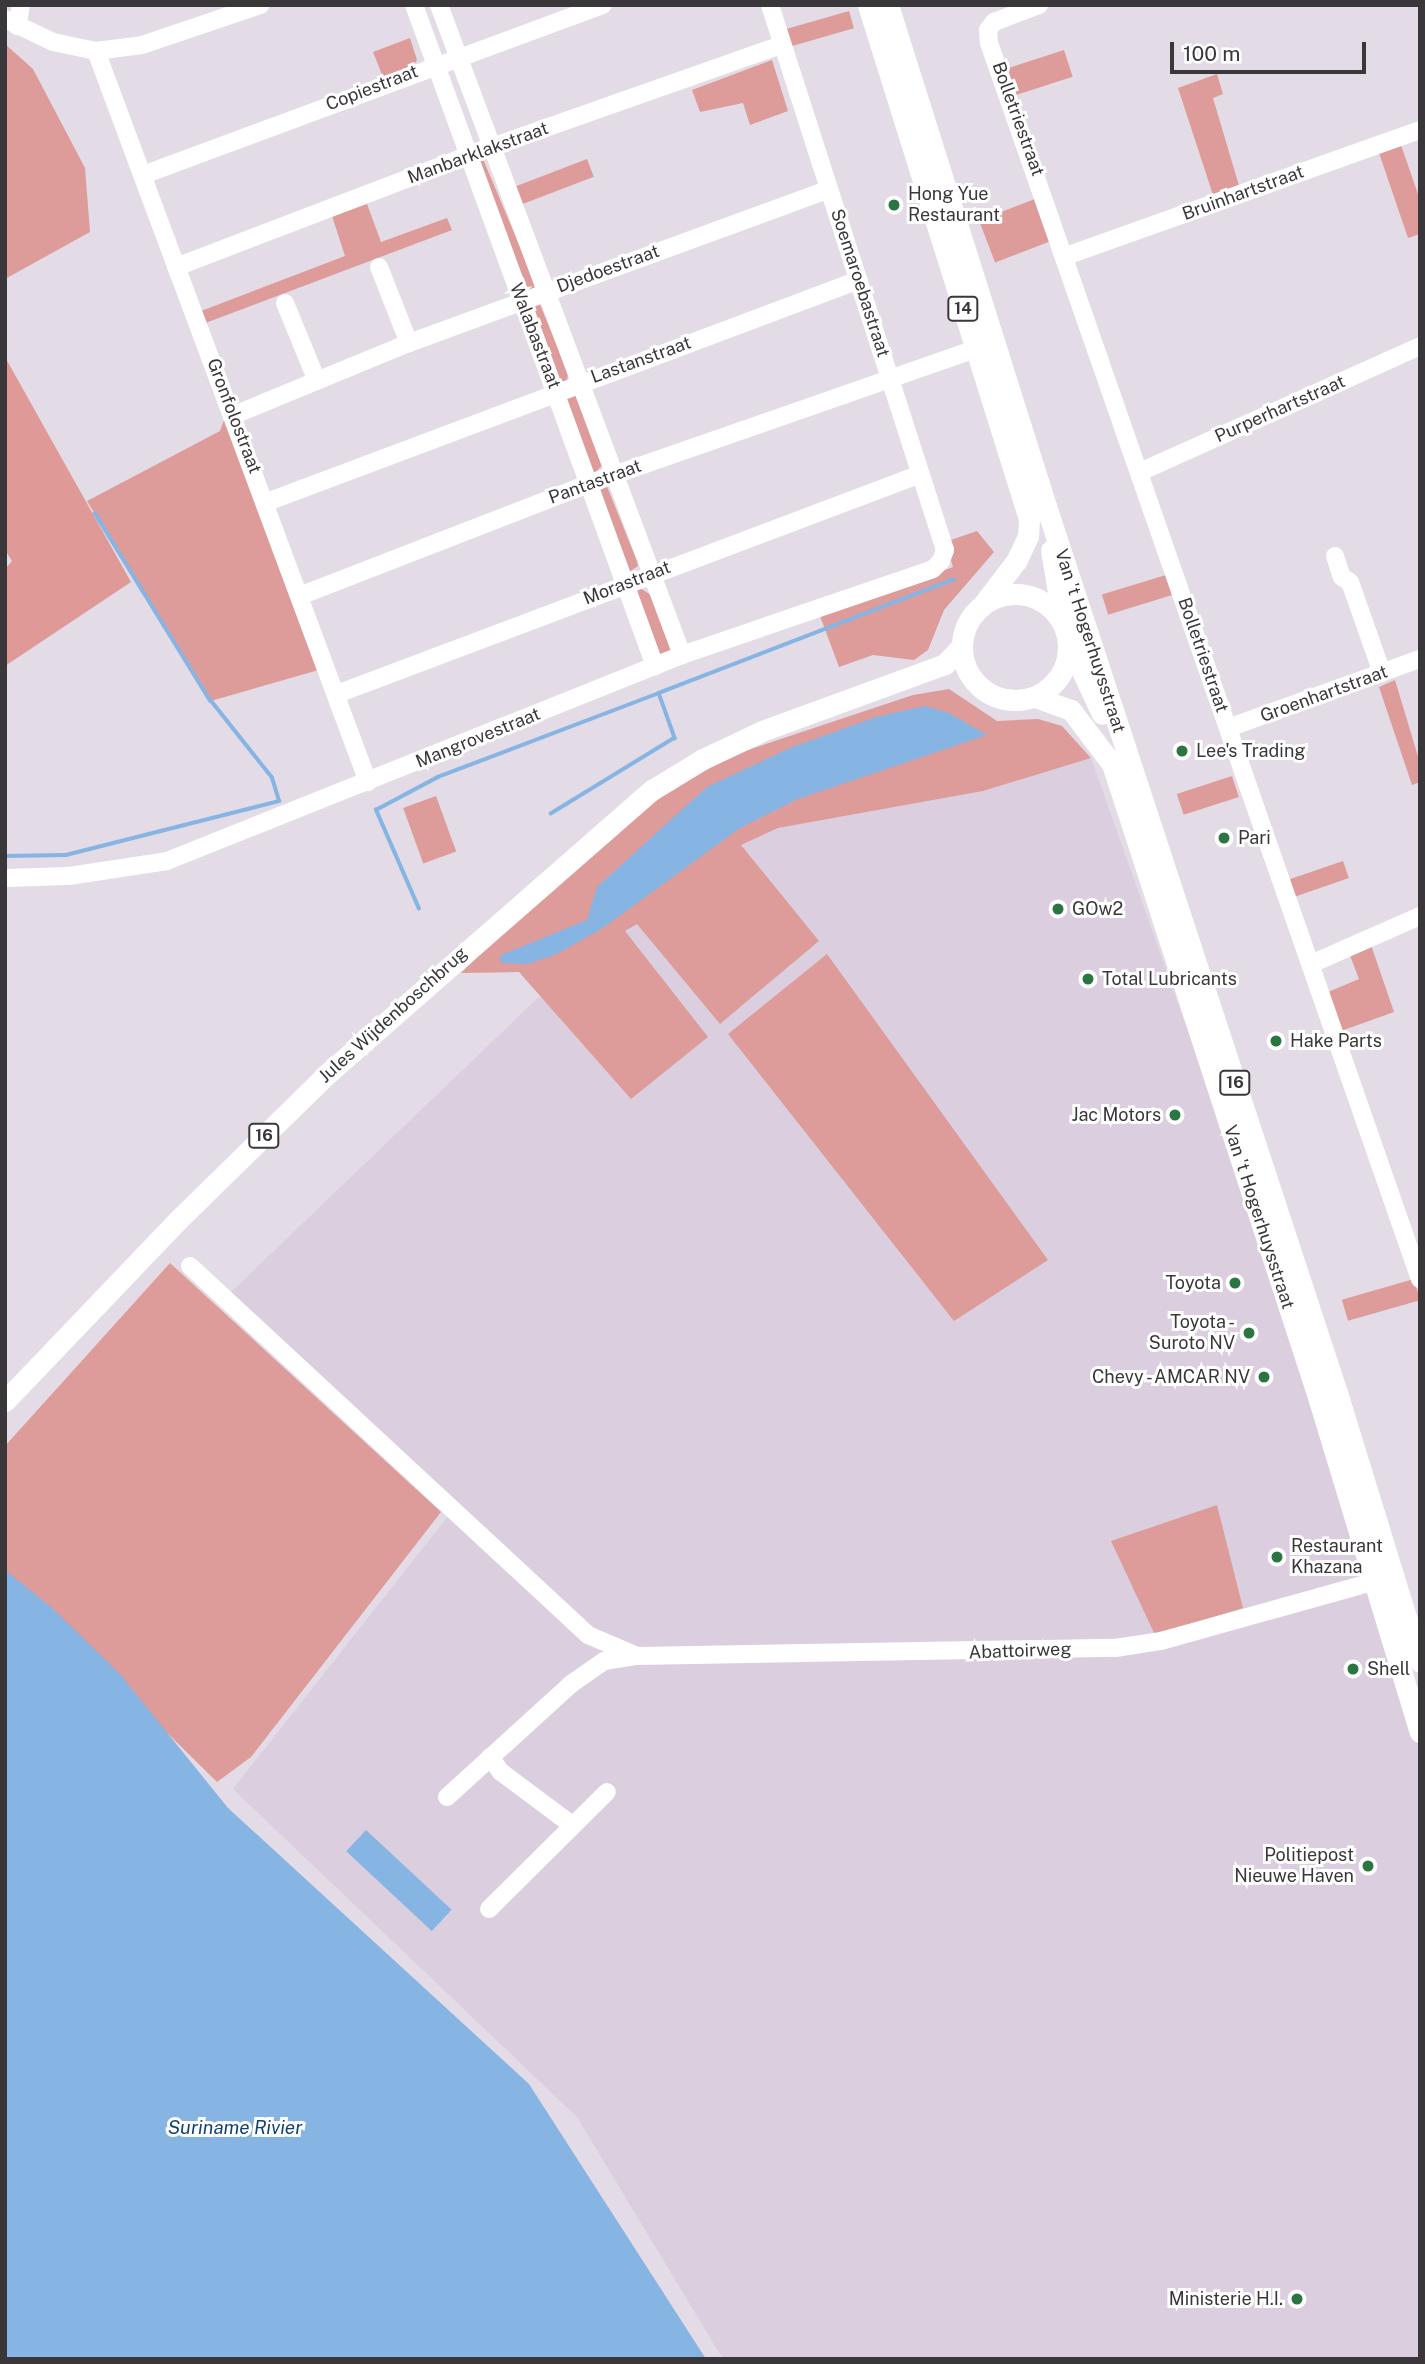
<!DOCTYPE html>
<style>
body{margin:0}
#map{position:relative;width:1425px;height:2364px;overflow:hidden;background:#e3dbe6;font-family:"Public Sans",sans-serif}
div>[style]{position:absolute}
.built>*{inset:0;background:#dacedf}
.green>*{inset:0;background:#dd9c9a;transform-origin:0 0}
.forest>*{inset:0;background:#df9997}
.water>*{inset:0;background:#86b4e3;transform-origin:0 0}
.stream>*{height:3.5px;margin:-1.75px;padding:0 1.75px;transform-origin:1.75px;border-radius:1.75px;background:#86b4e3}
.minor>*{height:18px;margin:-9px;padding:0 9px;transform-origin:9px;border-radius:9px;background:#fff}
.major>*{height:21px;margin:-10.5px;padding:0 10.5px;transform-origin:10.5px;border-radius:10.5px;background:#fff}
.major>.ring{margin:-10.5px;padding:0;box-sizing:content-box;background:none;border:21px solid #fff;border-radius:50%}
.dots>*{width:19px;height:19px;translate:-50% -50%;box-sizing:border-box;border:4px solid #fff;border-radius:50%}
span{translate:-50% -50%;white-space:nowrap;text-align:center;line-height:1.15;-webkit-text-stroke:6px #fff;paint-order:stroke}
.shield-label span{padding:2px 5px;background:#fff;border:2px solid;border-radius:5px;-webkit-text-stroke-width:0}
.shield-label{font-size:16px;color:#3a373b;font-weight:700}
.street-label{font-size:18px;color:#3a373b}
.poi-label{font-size:18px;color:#3a373b}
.left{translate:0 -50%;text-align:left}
.right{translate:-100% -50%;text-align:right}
.water-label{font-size:19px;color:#11436f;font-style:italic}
.frame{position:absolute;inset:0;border:7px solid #3a373b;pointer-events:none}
.scale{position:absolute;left:1170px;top:42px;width:196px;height:32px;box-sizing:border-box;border:4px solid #3a373b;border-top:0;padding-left:9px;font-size:21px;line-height:24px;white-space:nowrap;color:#3a373b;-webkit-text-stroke:5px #fff;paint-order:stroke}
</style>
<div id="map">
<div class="built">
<div style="clip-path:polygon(1091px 758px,1261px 1238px,1420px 1735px,1420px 2359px,723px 2359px,577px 2117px,233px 1789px,453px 1510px,227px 1296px,541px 995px,740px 845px,778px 828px,983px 791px)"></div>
</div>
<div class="green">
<div style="left:849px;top:11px;width:18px;height:68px;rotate:74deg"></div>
<div style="clip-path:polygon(410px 38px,417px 60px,414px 65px,383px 77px,373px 52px)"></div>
<div style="clip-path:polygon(5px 44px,33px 69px,85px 168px,90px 232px,5px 279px)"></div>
<div style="left:1064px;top:50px;width:28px;height:61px;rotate:72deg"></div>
<div style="clip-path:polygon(772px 60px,788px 111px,750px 125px,743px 103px,700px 112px,692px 90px)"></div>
<div style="clip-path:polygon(1217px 74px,1223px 94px,1213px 98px,1240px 189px,1214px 198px,1178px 88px)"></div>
<div style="clip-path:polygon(1400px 142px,1420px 200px,1420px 234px,1408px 238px,1378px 150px)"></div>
<div style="clip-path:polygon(483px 159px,533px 278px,535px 289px,528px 293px,479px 161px)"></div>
<div style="left:587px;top:159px;width:19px;height:81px;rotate:69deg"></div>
<div style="left:1035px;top:199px;width:45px;height:60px;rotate:69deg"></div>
<div style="clip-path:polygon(367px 204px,381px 242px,447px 218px,452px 230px,200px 325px,196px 313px,345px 256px,332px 216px)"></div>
<div style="clip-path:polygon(539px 302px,568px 373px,567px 381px,559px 383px,531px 305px)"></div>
<div style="clip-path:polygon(575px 394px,602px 466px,592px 475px,564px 397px)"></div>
<div style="clip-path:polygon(227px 412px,322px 669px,211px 701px,87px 501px,220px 431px)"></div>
<div style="clip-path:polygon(606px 484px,637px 561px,638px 566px,629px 572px,599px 486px)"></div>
<div style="clip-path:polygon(977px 531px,994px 552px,944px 610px,928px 650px,914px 660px,873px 655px,839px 667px,820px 616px,953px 567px,945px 542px)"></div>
<div style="left:1166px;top:575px;width:21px;height:67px;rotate:73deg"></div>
<div style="clip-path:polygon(640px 588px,651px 595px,674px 652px,657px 659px,636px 590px)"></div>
<div style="clip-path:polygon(1395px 680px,1420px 763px,1420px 782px,1412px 785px,1379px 687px)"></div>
<div style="clip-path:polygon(949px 689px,997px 721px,1038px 719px,1062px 726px,1091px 758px,983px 791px,778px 828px,741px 845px,819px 941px,720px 1024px,637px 924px,625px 931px,708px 1037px,631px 1099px,519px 972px,461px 973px,576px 860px,658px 795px,730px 756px,913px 695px)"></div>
<div style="left:1232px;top:776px;width:22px;height:58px;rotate:72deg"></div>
<div style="left:436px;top:796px;width:59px;height:35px;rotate:70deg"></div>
<div style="left:1343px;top:861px;width:18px;height:61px;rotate:71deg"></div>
<div style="clip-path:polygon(1371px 945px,1394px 1012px,1341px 1031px,1328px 992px,1359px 979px,1349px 953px)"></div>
<div style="clip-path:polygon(827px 954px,1048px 1260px,954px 1321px,728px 1034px)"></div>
<div style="clip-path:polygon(170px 1263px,441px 1512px,251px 1757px,217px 1782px,5px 1573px,5px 1446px)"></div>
<div style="left:1414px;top:1279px;width:22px;height:75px;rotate:74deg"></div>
<div style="clip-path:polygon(1217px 1505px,1243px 1608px,1155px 1635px,1111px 1541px)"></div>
</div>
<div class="forest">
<div style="clip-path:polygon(5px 357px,131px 582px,5px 666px,5px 569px,12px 561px,5px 550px)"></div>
</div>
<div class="water">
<div style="clip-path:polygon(925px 706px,949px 713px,987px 735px,798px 799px,740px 828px,603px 928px,557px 954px,528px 964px,502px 963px,499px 956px,587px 920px,597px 887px,707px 787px,790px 748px,876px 717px)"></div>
<div style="clip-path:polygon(5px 1570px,51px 1607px,119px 1673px,228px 1808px,529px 2084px,706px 2359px,5px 2359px)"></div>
<div style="left:366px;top:1830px;width:117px;height:29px;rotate:43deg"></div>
</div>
<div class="stream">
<div style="left:95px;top:513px;width:220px;rotate:58.4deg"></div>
<div style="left:659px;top:693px;width:316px;rotate:-21.1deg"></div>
<div style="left:5px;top:856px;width:61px;rotate:-0.9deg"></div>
<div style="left:66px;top:855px;width:220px;rotate:-14.2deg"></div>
<div style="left:279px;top:801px;width:24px;rotate:-107deg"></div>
<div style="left:272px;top:778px;width:98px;rotate:-128.4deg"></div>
<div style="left:419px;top:909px;width:108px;rotate:-113.5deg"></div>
<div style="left:376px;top:810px;width:70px;rotate:-28deg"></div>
<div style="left:438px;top:777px;width:236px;rotate:-20.8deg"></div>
<div style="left:659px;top:693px;width:48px;rotate:70.4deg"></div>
<div style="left:675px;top:738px;width:145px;rotate:148.5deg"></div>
</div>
<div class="minor">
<div style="left:414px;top:5px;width:704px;rotate:69.97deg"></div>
<div style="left:439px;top:5px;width:694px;rotate:69.5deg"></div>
<div style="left:1039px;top:5px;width:48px;rotate:159.3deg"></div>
<div style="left:994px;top:22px;width:10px;rotate:127deg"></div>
<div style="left:988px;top:30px;width:13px;rotate:86deg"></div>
<div style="left:989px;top:43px;width:1309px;rotate:70.78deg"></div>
<div style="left:5px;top:19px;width:53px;rotate:25.6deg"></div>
<div style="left:53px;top:42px;width:44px;rotate:11.8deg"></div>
<div style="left:96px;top:51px;width:46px;rotate:-7.4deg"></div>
<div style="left:142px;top:45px;width:125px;rotate:-18.7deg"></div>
<div style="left:17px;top:26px;width:21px;rotate:-79deg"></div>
<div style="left:96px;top:51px;width:780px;rotate:69.59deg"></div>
<div style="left:143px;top:175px;width:490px;rotate:-20.3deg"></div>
<div style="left:1066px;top:256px;width:376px;rotate:-19.6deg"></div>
<div style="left:176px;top:267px;width:311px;rotate:-20.9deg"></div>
<div style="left:466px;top:156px;width:335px;rotate:-19.4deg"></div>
<div style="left:379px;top:267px;width:82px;rotate:68.5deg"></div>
<div style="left:285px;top:303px;width:84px;rotate:67.7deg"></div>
<div style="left:234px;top:415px;width:189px;rotate:-22.4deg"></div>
<div style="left:409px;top:343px;width:447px;rotate:-20.1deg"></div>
<div style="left:1140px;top:472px;width:307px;rotate:-24.2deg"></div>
<div style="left:267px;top:502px;width:632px;rotate:-20.56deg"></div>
<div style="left:1335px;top:556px;width:22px;rotate:72deg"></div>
<div style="left:1342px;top:577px;width:9px;rotate:32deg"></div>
<div style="left:1350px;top:582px;width:96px;rotate:70.6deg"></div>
<div style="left:302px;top:595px;width:307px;rotate:-21.2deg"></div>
<div style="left:588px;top:484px;width:411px;rotate:-19.2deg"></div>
<div style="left:337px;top:694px;width:621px;rotate:-20.65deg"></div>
<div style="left:1228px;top:728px;width:204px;rotate:-19.8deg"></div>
<div style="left:5px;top:878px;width:64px;rotate:-1.8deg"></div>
<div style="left:69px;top:876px;width:99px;rotate:-8.7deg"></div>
<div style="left:167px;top:861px;width:555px;rotate:-21.8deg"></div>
<div style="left:682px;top:655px;width:265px;rotate:-18.9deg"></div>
<div style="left:933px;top:569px;width:11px;rotate:-45deg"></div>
<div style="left:941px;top:561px;width:12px;rotate:-70deg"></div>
<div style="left:945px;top:550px;width:572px;rotate:-107.8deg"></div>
<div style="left:1311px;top:964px;width:119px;rotate:-23.8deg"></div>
<div style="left:190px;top:1266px;width:543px;rotate:42.83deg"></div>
<div style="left:588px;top:1635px;width:53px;rotate:23.2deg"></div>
<div style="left:490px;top:1757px;width:19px;rotate:54deg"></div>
<div style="left:501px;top:1772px;width:89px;rotate:36.7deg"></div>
<div style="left:447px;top:1797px;width:168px;rotate:-42.3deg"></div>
<div style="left:571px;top:1684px;width:40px;rotate:-34.9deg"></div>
<div style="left:604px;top:1661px;width:33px;rotate:-9deg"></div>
<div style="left:637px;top:1656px;width:478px;rotate:-1deg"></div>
<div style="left:1115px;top:1648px;width:47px;rotate:-8.7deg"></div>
<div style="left:1161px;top:1641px;width:234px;rotate:-15.6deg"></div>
<div style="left:489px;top:1909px;width:166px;rotate:-44.8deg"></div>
</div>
<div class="major">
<div style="left:868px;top:5px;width:539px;rotate:72.61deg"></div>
<div style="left:1029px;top:519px;width:17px;rotate:93deg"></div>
<div style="left:1028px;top:536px;width:26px;rotate:115deg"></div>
<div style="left:1017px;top:560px;width:54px;rotate:127.5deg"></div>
<div style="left:888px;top:5px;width:525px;rotate:72.5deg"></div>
<div style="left:1046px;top:506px;width:940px;rotate:71.83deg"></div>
<div style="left:1339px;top:1399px;width:275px;rotate:72.9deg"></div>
<div style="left:1051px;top:550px;width:73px;rotate:80.5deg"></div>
<div class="ring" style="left:962px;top:594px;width:85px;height:85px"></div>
<div style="left:1069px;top:643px;width:78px;rotate:65.1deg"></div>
<div style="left:1035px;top:697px;width:38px;rotate:20deg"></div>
<div style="left:1071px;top:710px;width:68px;rotate:52.8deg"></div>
<div style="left:1112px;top:764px;width:666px;rotate:71.97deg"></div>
<div style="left:1318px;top:1397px;width:350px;rotate:73.1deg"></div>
<div style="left:5px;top:1401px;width:249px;rotate:-46.3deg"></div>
<div style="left:177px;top:1221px;width:209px;rotate:-44.4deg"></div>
<div style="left:326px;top:1075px;width:433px;rotate:-41.2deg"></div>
<div style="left:652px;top:790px;width:60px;rotate:-31.3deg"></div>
<div style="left:703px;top:759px;width:65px;rotate:-25.4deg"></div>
<div style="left:762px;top:731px;width:195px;rotate:-20.1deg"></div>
<div style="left:945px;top:664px;width:23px;rotate:-47deg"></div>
</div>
<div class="dots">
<div style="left:894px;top:205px;background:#2b7542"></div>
<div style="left:1182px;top:751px;background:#2b7542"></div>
<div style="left:1224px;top:838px;background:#2b7542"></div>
<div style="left:1058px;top:909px;background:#2b7542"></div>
<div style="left:1088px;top:979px;background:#2b7542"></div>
<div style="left:1276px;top:1041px;background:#2b7542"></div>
<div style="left:1175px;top:1115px;background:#2b7542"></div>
<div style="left:1235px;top:1283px;background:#2b7542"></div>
<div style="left:1249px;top:1333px;background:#2b7542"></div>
<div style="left:1264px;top:1377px;background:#2b7542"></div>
<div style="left:1277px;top:1557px;background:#2b7542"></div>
<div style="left:1353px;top:1669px;background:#2b7542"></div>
<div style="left:1368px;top:1866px;background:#2b7542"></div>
<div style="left:1297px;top:2299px;background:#2b7542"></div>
</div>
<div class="shield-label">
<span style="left:963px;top:309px">14</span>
<span style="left:1235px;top:1083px">16</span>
<span style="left:264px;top:1136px">16</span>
</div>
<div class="street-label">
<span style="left:372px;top:88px;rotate:-21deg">Copiestraat</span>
<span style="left:1018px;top:119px;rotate:70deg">Bolletriestraat</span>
<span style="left:478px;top:153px;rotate:-20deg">Manbarklakstraat</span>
<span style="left:1243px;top:193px;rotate:-20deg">Bruinhartstraat</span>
<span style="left:608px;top:269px;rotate:-20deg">Djedoestraat</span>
<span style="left:860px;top:283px;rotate:72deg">Soemaroebastraat</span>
<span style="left:535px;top:336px;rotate:69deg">Walabastraat</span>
<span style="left:641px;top:360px;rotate:-20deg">Lastanstraat</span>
<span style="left:1280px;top:409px;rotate:-24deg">Purperhartstraat</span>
<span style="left:234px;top:416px;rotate:69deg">Gronfolostraat</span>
<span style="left:595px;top:482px;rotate:-20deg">Pantastraat</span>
<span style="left:627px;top:583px;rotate:-21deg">Morastraat</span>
<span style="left:1090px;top:641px;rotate:72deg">Van 't Hogerhuysstraat</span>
<span style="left:1203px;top:655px;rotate:71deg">Bolletriestraat</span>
<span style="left:1324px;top:694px;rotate:-20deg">Groenhartstraat</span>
<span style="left:478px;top:738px;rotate:-22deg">Mangrovestraat</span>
<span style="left:393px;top:1015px;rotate:-42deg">Jules Wijdenboschbrug</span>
<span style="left:1259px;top:1217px;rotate:72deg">Van 't Hogerhuysstraat</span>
<span style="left:1020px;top:1651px;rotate:-2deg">Abattoirweg</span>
</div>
<div class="poi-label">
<span class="left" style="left:908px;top:205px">Hong Yue<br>Restaurant</span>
<span class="left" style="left:1196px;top:751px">Lee's Trading</span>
<span class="left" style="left:1238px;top:838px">Pari</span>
<span class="left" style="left:1072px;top:909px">GOw2</span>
<span class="left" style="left:1102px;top:979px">Total Lubricants</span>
<span class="left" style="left:1290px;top:1041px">Hake Parts</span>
<span class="right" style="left:1161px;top:1115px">Jac Motors</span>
<span class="right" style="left:1221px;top:1283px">Toyota</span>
<span class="right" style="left:1235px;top:1333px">Toyota -<br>Suroto NV</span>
<span class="right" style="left:1250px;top:1377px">Chevy - AMCAR NV</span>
<span class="left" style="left:1291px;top:1557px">Restaurant<br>Khazana</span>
<span class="left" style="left:1367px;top:1669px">Shell</span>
<span class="right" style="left:1354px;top:1866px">Politiepost<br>Nieuwe Haven</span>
<span class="right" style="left:1283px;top:2299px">Ministerie H.I.</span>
</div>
<div class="water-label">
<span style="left:235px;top:2128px">Suriname Rivier</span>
</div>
<div class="frame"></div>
<div class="scale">100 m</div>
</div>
